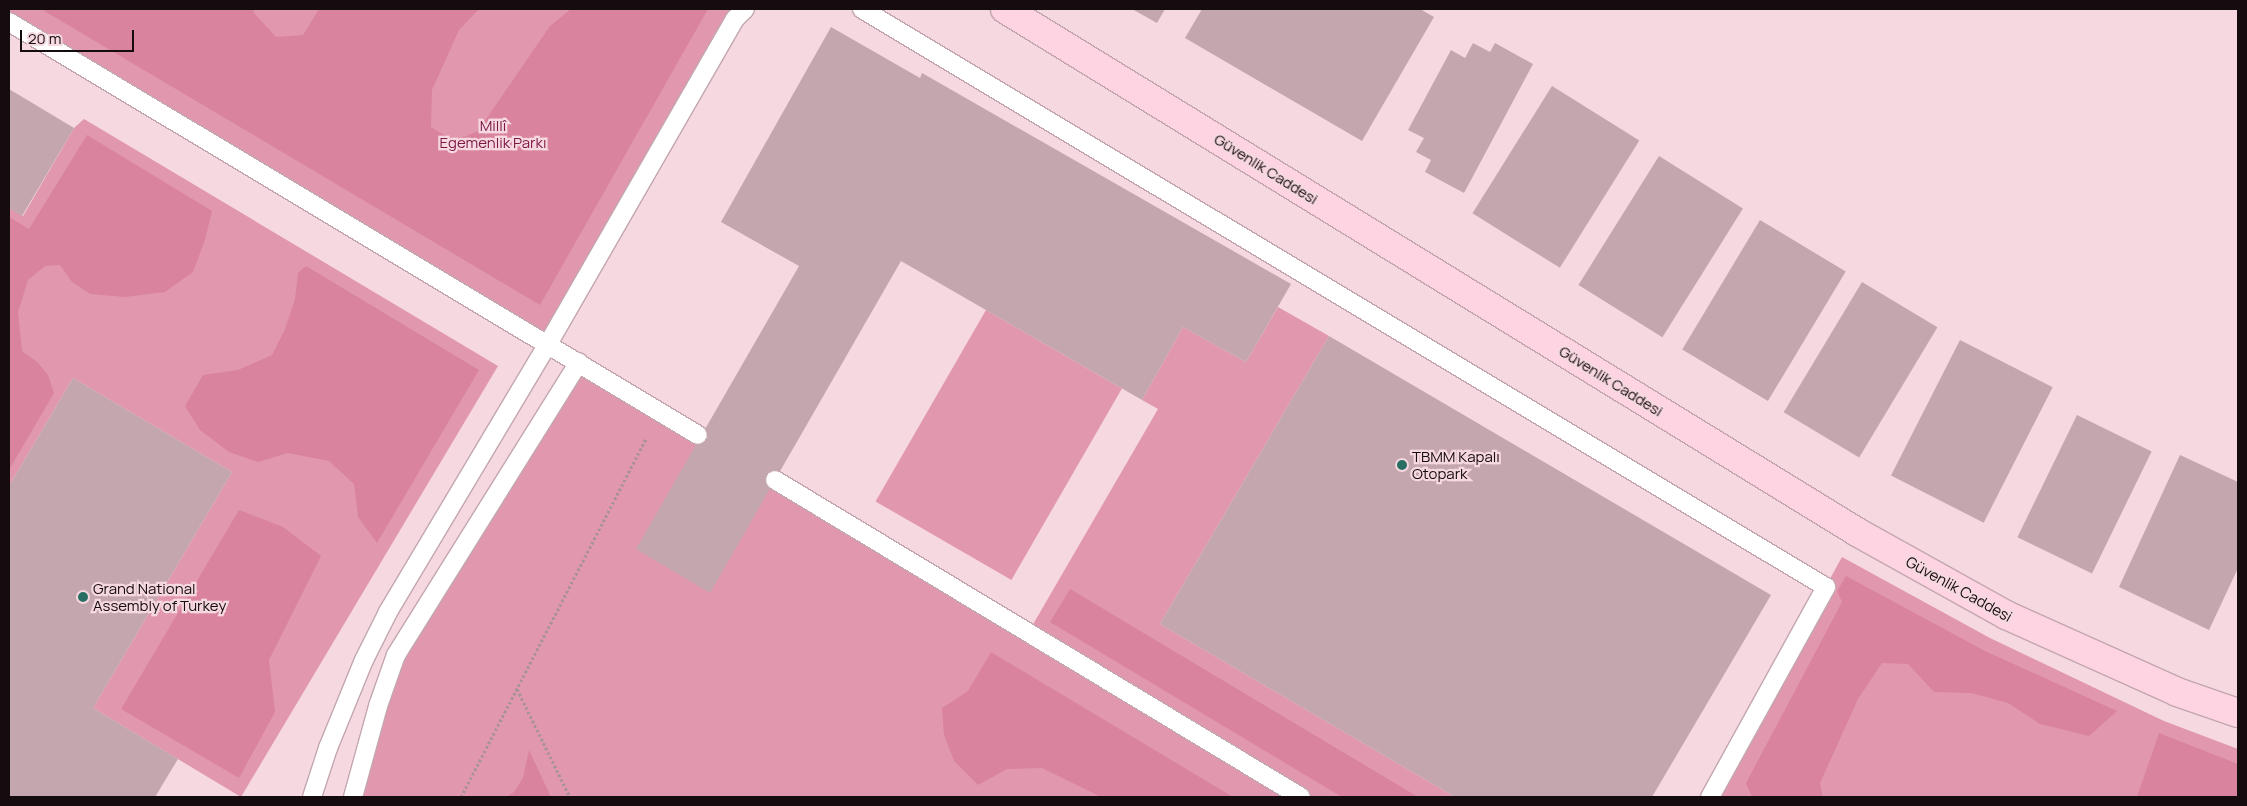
<!DOCTYPE html>
<meta charset="utf-8">
<style>
body{margin:0}
#map{position:relative;width:2247px;height:806px;overflow:hidden;background:#f6d8e0;font-family:Manrope,sans-serif}
div>[style]{position:absolute}
.green>*{inset:0;background:#e198ae;transform-origin:0 0}
.forest>*{inset:0;background:#d9839e}
.building>*{inset:0;background:#c3a6ae;transform-origin:0 0}
.path>*{height:3px;margin-top:-1.5px;transform-origin:0;background:repeating-linear-gradient(90deg,#a89197 0 2.5px,transparent 0 5px)}
.roads{filter:drop-shadow(1px 0 #c3a6ae) drop-shadow(-1px 0 #c3a6ae) drop-shadow(0 1px #c3a6ae) drop-shadow(0 -1px #c3a6ae)}
.service>*{height:18px;margin:-9px;padding:0 9px;transform-origin:9px;border-radius:9px;background:#fff}
.secondary>*{height:28px;margin:-14px;padding:0 14px;transform-origin:14px;border-radius:14px;background:#fed3e2}
.dots>*{width:14px;height:14px;translate:-50% -50%;box-sizing:border-box;border:2px solid #f6d8e0;border-radius:50%}
span{translate:-50% -50%;white-space:nowrap;text-align:center;line-height:1.15;-webkit-text-stroke:4.5px #f6d8e0;paint-order:stroke}
.park-label{font-size:15px;color:#7d1743}
.street-label{font-size:15px;color:#150c0f}
.poi-label{font-size:15px;color:#150c0f}
.left{translate:0 -50%;text-align:left}
.frame{position:absolute;inset:0;border:10px solid #150c0f;pointer-events:none}
.scale{position:absolute;left:20px;top:30px;width:114px;height:22px;box-sizing:border-box;border:2px solid #150c0f;border-top:0;padding-left:6px;font-size:15px;line-height:18px;white-space:nowrap;color:#150c0f;-webkit-text-stroke:4px #f6d8e0;paint-order:stroke}
</style>
<div id="map">
<div class="green">
<div style="clip-path:polygon(9px 9px,745px 9px,548px 344px,9px 22px)"></div>
<div style="clip-path:polygon(84px 119px,498px 366px,241px 797px,93px 708px,232px 472px,73px 378px,9px 486px,9px 208px,23px 216px,74px 128px)"></div>
<div style="clip-path:polygon(1278px 307px,1329px 336px,1160px 624px,1455px 797px,353px 797px,396px 655px,579px 362px,1028px 633px,1158px 409px,1142px 400px,1183px 327px,1246px 362px)"></div>
<div style="left:986px;top:310px;width:157px;height:221px;rotate:30deg"></div>
<div style="clip-path:polygon(1842px 557px,1990px 638px,2164px 721px,2238px 749px,2238px 797px,1710px 797px)"></div>
</div>
<div class="forest">
<div style="clip-path:polygon(41px 9px,253px 9px,254px 13px,276px 37px,303px 35px,319px 9px,479px 9px,459px 30px,432px 90px,431px 127px,454px 141px,478px 131px,550px 26px,571px 9px,708px 9px,540px 305px)"></div>
<div style="clip-path:polygon(87px 135px,212px 211px,205px 240px,193px 272px,165px 292px,125px 297px,90px 294px,72px 282px,60px 265px,45px 266px,28px 280px,18px 312px,22px 351px,37px 362px,48px 375px,54px 393px,9px 470px,9px 217px,29px 229px)"></div>
<div style="clip-path:polygon(306px 266px,479px 370px,377px 543px,358px 517px,354px 484px,329px 461px,288px 453px,258px 462px,229px 452px,200px 430px,185px 406px,203px 375px,238px 370px,272px 355px,285px 329px,295px 299px,298px 273px)"></div>
<div style="clip-path:polygon(239px 510px,283px 527px,321px 556px,269px 660px,275px 712px,239px 778px,121px 709px)"></div>
<div style="clip-path:polygon(1846px 576px,1985px 651px,2117px 711px,2089px 736px,2040px 724px,2008px 703px,1971px 693px,1934px 692px,1908px 664px,1882px 663px,1858px 699px,1820px 783px,1823px 797px,1752px 797px,1746px 783px,1842px 602px,1837px 591px)"></div>
<div style="clip-path:polygon(1070px 589px,1418px 797px,1342px 797px,1050px 622px)"></div>
<div style="clip-path:polygon(991px 652px,1233px 797px,1101px 797px,1042px 768px,1007px 769px,978px 785px,954px 761px,944px 735px,942px 708px,968px 691px)"></div>
<div style="clip-path:polygon(2159px 733px,2238px 764px,2238px 797px,2137px 797px)"></div>
<div style="clip-path:polygon(529px 750px,551px 797px,506px 797px,514px 792px,523px 778px)"></div>
</div>
<div class="building">
<div style="clip-path:polygon(1132px 9px,1165px 9px,1157px 23px)"></div>
<div style="clip-path:polygon(1202px 9px,1420px 9px,1434px 17px,1362px 141px,1185px 38px)"></div>
<div style="clip-path:polygon(831px 27px,920px 78px,922px 73px,1291px 284px,1246px 362px,1183px 327px,1142px 400px,901px 261px,710px 593px,636px 549px,799px 266px,721px 222px)"></div>
<div style="clip-path:polygon(1473px 43px,1490px 52px,1495px 43px,1533px 64px,1464px 193px,1425px 172px,1431px 160px,1416px 152px,1424px 138px,1408px 130px,1451px 50px,1465px 58px)"></div>
<div style="left:1552px;top:86px;width:103px;height:150px;rotate:32deg"></div>
<div style="clip-path:polygon(9px 89px,74px 128px,22px 216px,9px 208px)"></div>
<div style="left:1659px;top:156px;width:99px;height:152px;rotate:32deg"></div>
<div style="left:1760px;top:220px;width:100px;height:151px;rotate:31deg"></div>
<div style="left:1862px;top:282px;width:88px;height:152px;rotate:31deg"></div>
<div style="clip-path:polygon(1329px 336px,1771px 595px,1652px 797px,1455px 797px,1160px 624px)"></div>
<div style="left:1960px;top:340px;width:104px;height:152px;rotate:27deg"></div>
<div style="clip-path:polygon(73px 378px,232px 472px,93px 708px,178px 759px,155px 797px,9px 797px,9px 486px)"></div>
<div style="left:2077px;top:415px;width:83px;height:136px;rotate:26deg"></div>
<div style="clip-path:polygon(2180px 455px,2238px 482px,2238px 568px,2209px 630px,2119px 587px)"></div>
</div>
<div class="path">
<div style="left:517px;top:689px;width:120px;rotate:63.9deg"></div>
<div style="left:461px;top:797px;width:404px;rotate:-62.7deg"></div>
</div>
<div class="roads">
<div class="service">
<div style="left:862px;top:9px;width:1124px;rotate:30.95deg"></div>
<div style="left:1826px;top:587px;width:240px;rotate:118.9deg"></div>
<div style="left:9px;top:22px;width:803px;rotate:30.94deg"></div>
<div style="left:775px;top:480px;width:614px;rotate:31.08deg"></div>
<div style="left:312px;top:797px;width:52px;rotate:-71.9deg"></div>
<div style="left:328px;top:748px;width:95px;rotate:-67.8deg"></div>
<div style="left:364px;top:660px;width:54px;rotate:-63.4deg"></div>
<div style="left:388px;top:612px;width:312px;rotate:-59.2deg"></div>
<div style="left:548px;top:344px;width:375px;rotate:-60.1deg"></div>
<div style="left:735px;top:19px;width:14px;rotate:-45deg"></div>
<div style="left:353px;top:797px;width:94px;rotate:-74.6deg"></div>
<div style="left:378px;top:706px;width:54px;rotate:-70.6deg"></div>
<div style="left:396px;top:655px;width:345px;rotate:-58deg"></div>
</div>
<div class="secondary">
<div style="left:1005px;top:9px;width:1000px;rotate:31.54deg"></div>
<div style="left:1857px;top:532px;width:171px;rotate:29.1deg"></div>
<div style="left:2006px;top:615px;width:188px;rotate:24.2deg"></div>
<div style="left:2177px;top:692px;width:65px;rotate:19deg"></div>
</div>
</div>
<div class="dots">
<div style="left:1402px;top:465px;background:#296e63"></div>
<div style="left:83px;top:597px;background:#296e63"></div>
</div>
<div class="park-label">
<span style="left:493px;top:134px">Millî<br>Egemenlik Parkı</span>
</div>
<div class="street-label">
<span style="left:1266px;top:169px;rotate:32deg">Güvenlik Caddesi</span>
<span style="left:1611px;top:381px;rotate:32deg">Güvenlik Caddesi</span>
<span style="left:1959px;top:589px;rotate:29deg">Güvenlik Caddesi</span>
</div>
<div class="poi-label">
<span class="left" style="left:1412px;top:465px">TBMM Kapalı<br>Otopark</span>
<span class="left" style="left:93px;top:597px">Grand National<br>Assembly of Turkey</span>
</div>
<div class="frame"></div>
<div class="scale">20 m</div>
</div>
